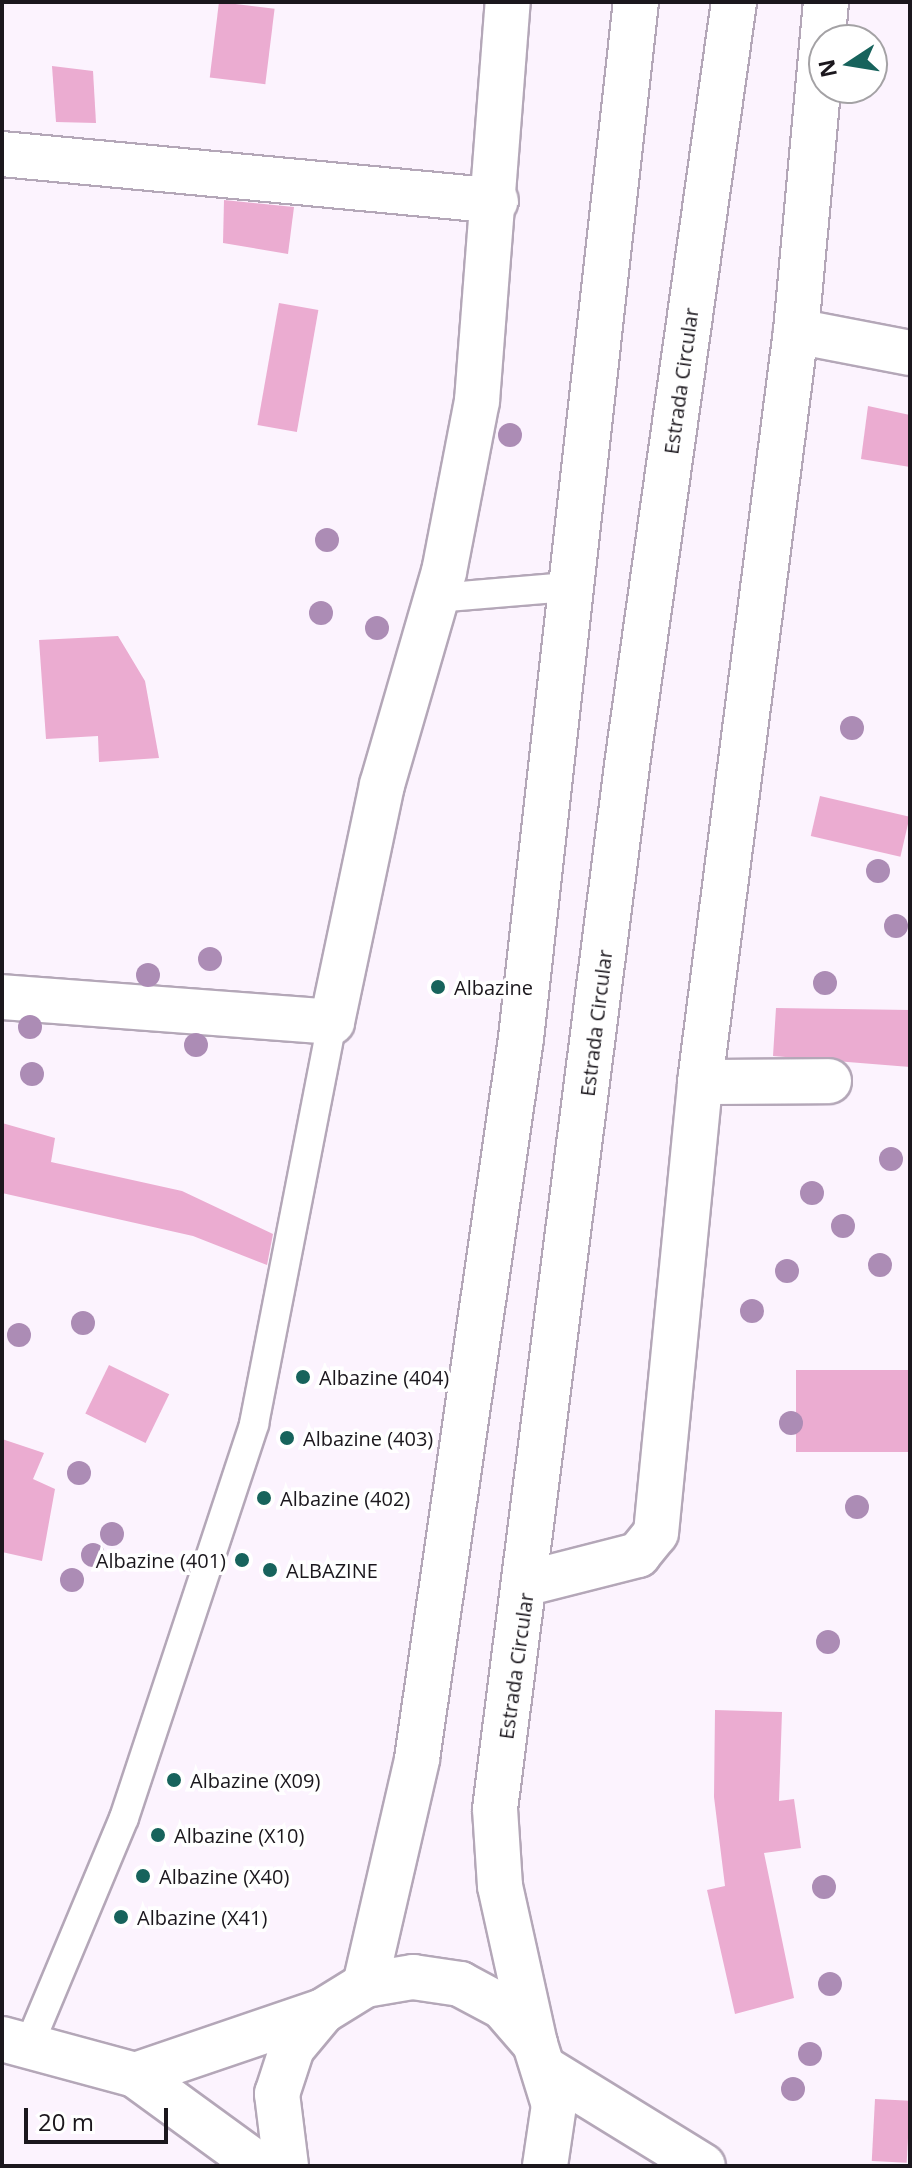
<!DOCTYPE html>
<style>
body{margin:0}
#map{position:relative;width:912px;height:2168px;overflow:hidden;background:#fcf3fe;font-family:"Open Sans",sans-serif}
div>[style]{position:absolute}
.building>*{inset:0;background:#ebacd1;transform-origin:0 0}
.roads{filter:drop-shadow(2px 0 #b4a7b8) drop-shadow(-2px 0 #b4a7b8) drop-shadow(0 2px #b4a7b8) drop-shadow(0 -2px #b4a7b8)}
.service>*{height:28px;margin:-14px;padding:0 14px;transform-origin:14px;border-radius:14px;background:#fff}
.minor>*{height:44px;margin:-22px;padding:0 22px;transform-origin:22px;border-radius:22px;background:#fff}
.tertiary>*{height:44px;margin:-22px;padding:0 22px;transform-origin:22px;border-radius:22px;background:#fff}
.primary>*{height:44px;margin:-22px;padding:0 22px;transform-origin:22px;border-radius:22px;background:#fff}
.trees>*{width:24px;height:24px;margin:-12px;border-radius:50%;background:#ac8cb5}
.dots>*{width:22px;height:22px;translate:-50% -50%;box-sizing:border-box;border:4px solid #fff;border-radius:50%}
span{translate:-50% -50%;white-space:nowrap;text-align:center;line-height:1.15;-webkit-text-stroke:7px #fff;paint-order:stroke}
.street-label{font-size:20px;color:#1b171d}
.poi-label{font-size:20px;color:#1b171d}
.left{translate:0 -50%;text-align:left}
.right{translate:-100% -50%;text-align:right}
.frame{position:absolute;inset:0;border:4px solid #1b171d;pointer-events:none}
.north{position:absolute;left:808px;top:24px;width:80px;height:80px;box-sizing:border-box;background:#fff;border:2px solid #a4a2a5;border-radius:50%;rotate:258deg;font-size:22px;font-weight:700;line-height:32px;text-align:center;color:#1b171d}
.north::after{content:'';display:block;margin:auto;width:28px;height:36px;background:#17635c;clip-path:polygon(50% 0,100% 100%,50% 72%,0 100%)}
.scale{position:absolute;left:24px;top:2108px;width:144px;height:36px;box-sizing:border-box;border:4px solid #1b171d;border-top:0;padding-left:10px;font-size:24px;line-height:28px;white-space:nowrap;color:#1b171d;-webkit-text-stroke:6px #fff;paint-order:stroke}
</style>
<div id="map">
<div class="building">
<div style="left:219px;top:2px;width:56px;height:76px;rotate:7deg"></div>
<div style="clip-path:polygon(52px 66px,93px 71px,96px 123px,56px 122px)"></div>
<div style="clip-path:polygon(224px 200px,294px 207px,288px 254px,223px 243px)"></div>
<div style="left:279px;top:303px;width:40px;height:124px;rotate:10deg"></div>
<div style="clip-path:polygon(868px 406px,910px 415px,910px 467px,861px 459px)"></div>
<div style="clip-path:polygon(118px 636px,145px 681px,159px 758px,99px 762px,98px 736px,46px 739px,39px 640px)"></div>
<div style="left:820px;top:796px;width:92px;height:41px;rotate:13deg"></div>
<div style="clip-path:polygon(776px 1008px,910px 1010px,910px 1067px,773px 1056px)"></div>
<div style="clip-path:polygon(2px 1123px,55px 1138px,51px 1162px,182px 1191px,273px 1234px,267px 1265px,193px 1236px,2px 1193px)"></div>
<div style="left:109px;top:1365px;width:67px;height:54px;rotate:26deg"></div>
<div style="left:796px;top:1370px;width:114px;height:82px"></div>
<div style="clip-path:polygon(2px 1439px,44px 1453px,33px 1479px,55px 1489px,42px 1561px,2px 1552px)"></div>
<div style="clip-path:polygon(715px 1710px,782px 1712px,779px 1801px,794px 1799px,801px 1848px,764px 1853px,794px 1998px,735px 2014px,707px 1890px,725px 1886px,714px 1797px)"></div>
<div style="left:875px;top:2099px;width:35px;height:62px;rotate:3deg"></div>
</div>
<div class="roads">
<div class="service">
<div style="left:437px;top:598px;width:132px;rotate:-4.8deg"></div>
<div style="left:29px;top:2045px;width:246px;rotate:-67.3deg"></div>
<div style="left:124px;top:1818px;width:415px;rotate:-71.7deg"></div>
<div style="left:254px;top:1424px;width:409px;rotate:-79deg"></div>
</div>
<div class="minor">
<div style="left:2px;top:154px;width:496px;rotate:5.4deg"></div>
<div style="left:796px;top:331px;width:116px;rotate:10.9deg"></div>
<div style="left:2px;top:997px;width:331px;rotate:4.3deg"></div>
<div style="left:332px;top:1022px;width:242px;rotate:-78.1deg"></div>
<div style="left:382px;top:785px;width:222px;rotate:-73.8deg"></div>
<div style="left:444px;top:572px;width:174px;rotate:-79.1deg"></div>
<div style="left:477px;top:401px;width:400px;rotate:-85.6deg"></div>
<div style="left:700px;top:1082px;width:129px;rotate:-0.4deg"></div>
<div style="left:528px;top:1583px;width:114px;rotate:-14.3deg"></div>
<div style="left:638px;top:1555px;width:28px;rotate:-51deg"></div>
<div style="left:656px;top:1533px;width:453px;rotate:-84.4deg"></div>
<div style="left:700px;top:1082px;width:757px;rotate:-82.72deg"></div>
<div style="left:796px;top:331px;width:330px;rotate:-84.8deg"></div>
</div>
<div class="tertiary">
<div style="left:2px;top:2039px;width:138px;rotate:15.1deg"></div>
<div style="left:135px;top:2075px;width:155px;rotate:36.1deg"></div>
<div style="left:547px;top:2070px;width:183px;rotate:31.6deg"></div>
<div style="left:135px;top:2075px;width:199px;rotate:-18.8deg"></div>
</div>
<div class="primary">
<div style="left:365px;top:1985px;width:232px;rotate:-77deg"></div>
<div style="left:417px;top:1759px;width:728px;rotate:-81.79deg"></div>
<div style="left:521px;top:1038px;width:1042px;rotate:-83.67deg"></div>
<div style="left:535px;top:2044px;width:162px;rotate:-102.5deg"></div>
<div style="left:500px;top:1886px;width:77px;rotate:-93.7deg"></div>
<div style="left:495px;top:1809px;width:1052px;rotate:-82.79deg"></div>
<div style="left:627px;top:765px;width:770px;rotate:-82.02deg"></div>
<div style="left:286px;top:2166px;width:73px;rotate:-97.1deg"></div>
<div style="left:277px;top:2094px;width:48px;rotate:-71.9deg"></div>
<div style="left:292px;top:2048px;width:48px;rotate:-50deg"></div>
<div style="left:323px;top:2011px;width:49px;rotate:-31.8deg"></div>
<div style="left:365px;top:1985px;width:49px;rotate:-9.5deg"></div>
<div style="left:413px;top:1977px;width:48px;rotate:8.5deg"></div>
<div style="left:460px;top:1984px;width:49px;rotate:28.1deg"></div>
<div style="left:503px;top:2007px;width:49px;rotate:49.1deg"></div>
<div style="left:535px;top:2044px;width:64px;rotate:72.7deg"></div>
<div style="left:554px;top:2105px;width:62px;rotate:98.4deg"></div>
</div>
</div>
<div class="trees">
<div style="left:510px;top:435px"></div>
<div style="left:327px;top:540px"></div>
<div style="left:321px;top:613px"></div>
<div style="left:377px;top:628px"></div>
<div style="left:852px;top:728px"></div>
<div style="left:878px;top:871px"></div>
<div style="left:896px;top:926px"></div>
<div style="left:210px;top:959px"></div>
<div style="left:148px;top:975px"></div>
<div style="left:825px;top:983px"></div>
<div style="left:30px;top:1027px"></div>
<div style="left:196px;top:1045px"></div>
<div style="left:32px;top:1074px"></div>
<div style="left:891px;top:1159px"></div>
<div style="left:812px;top:1193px"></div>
<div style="left:843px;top:1226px"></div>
<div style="left:880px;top:1265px"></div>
<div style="left:787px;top:1271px"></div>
<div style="left:752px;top:1311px"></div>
<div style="left:83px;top:1323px"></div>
<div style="left:19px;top:1335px"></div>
<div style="left:791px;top:1423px"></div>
<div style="left:79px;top:1473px"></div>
<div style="left:857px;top:1507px"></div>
<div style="left:112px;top:1534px"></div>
<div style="left:93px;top:1555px"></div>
<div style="left:72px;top:1580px"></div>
<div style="left:828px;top:1642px"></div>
<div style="left:824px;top:1887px"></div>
<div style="left:830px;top:1984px"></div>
<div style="left:810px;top:2054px"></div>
<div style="left:793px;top:2089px"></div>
</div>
<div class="dots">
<div style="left:438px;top:987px;background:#17635c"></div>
<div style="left:303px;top:1377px;background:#17635c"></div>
<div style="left:287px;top:1438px;background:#17635c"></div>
<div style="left:264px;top:1498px;background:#17635c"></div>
<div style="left:242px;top:1560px;background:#17635c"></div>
<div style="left:270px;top:1570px;background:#17635c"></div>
<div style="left:174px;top:1780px;background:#17635c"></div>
<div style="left:158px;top:1835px;background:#17635c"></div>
<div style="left:143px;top:1876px;background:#17635c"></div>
<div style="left:121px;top:1917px;background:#17635c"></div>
</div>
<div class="street-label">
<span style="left:681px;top:381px;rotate:-82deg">Estrada Circular</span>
<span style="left:596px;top:1023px;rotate:-83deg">Estrada Circular</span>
<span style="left:516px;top:1666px;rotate:-82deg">Estrada Circular</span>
</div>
<div class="poi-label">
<span class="left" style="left:454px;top:987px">Albazine</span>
<span class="left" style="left:319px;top:1377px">Albazine (404)</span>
<span class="left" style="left:303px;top:1438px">Albazine (403)</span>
<span class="left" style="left:280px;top:1498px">Albazine (402)</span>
<span class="right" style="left:226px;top:1560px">Albazine (401)</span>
<span class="left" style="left:286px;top:1570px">ALBAZINE</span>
<span class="left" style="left:190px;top:1780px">Albazine (X09)</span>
<span class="left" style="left:174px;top:1835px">Albazine (X10)</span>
<span class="left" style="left:159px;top:1876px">Albazine (X40)</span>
<span class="left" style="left:137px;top:1917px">Albazine (X41)</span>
</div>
<div class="frame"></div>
<div class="north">N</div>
<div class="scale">20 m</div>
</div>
